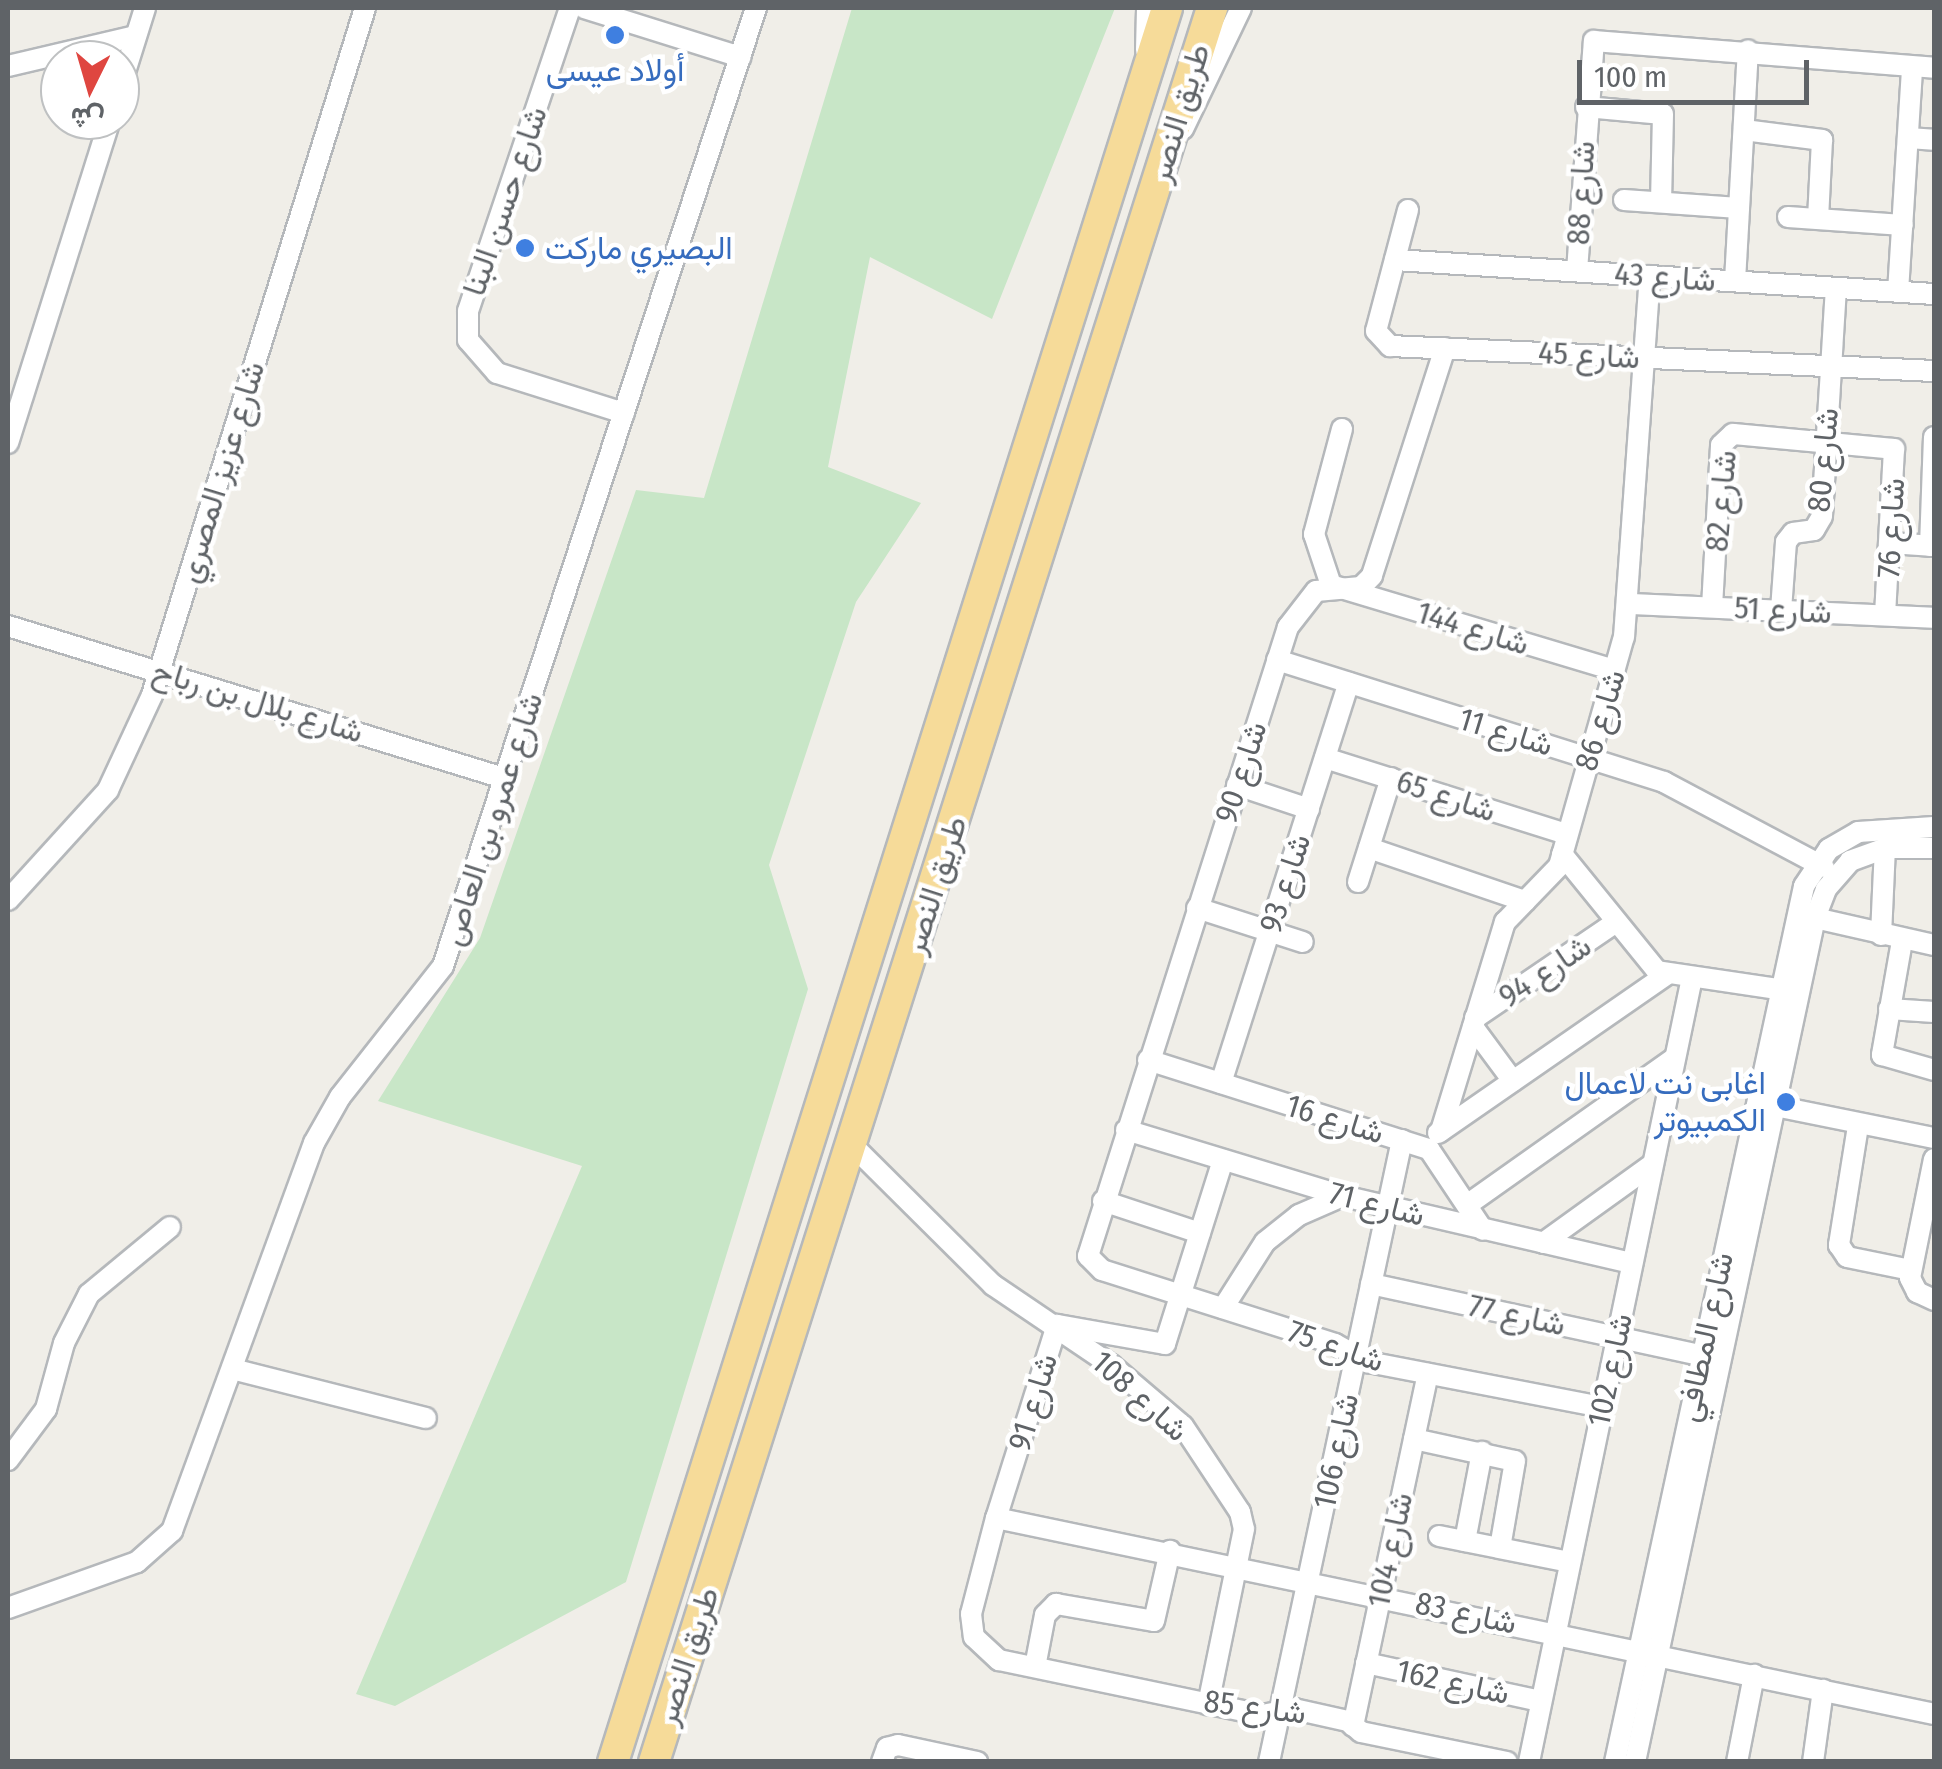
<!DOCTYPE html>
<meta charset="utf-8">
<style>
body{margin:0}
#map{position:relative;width:1942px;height:1769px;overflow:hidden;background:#f0eee8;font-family:"Fira Sans Condensed",Vazirmatn,sans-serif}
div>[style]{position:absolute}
.green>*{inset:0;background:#c8e6c7}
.roads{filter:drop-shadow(2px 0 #b5b8bb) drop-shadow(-2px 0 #b5b8bb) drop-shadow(0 2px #b5b8bb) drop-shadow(0 -2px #b5b8bb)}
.minor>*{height:20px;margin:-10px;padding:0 10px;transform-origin:10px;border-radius:10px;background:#fff}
.highway>*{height:30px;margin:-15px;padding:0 15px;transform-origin:15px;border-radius:15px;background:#f6db99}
.dots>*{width:28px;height:28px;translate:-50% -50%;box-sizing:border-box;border:5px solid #fff;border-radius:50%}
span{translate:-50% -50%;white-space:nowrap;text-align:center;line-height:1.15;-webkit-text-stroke:9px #fff;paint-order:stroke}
.shop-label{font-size:32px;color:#366cbe}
.left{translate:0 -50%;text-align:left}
.right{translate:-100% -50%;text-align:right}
.street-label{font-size:32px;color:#5f6367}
.frame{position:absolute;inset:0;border:10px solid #5f6367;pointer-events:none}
.north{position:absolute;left:40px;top:40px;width:100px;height:100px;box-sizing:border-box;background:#fff;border:2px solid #bfc1c2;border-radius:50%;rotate:185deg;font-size:28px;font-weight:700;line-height:40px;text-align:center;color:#5f6367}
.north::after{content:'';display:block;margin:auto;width:35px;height:45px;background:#df4640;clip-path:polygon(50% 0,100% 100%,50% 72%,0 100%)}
.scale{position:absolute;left:1577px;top:60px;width:232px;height:45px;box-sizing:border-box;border:5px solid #5f6367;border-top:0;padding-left:12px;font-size:30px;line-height:35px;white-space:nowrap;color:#5f6367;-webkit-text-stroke:8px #fff;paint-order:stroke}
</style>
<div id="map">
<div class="green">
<div style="clip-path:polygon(852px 8px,1115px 8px,992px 319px,870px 257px,828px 467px,921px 503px,856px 602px,769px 865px,808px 989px,626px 1582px,395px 1706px,356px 1694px,582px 1166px,378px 1101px,480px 938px,636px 490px,704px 498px)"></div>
</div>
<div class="roads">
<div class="minor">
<div style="left:570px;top:8px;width:320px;rotate:108.6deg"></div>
<div style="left:468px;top:311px;width:29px;rotate:90deg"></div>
<div style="left:468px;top:340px;width:44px;rotate:48.7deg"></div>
<div style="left:497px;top:373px;width:133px;rotate:17.5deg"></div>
<div style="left:584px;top:8px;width:164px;rotate:17.4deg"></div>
<div style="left:1146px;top:50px;width:42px;rotate:-88.6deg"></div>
<div style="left:8px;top:66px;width:131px;rotate:-13.2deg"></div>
<div style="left:120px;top:88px;width:84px;rotate:-72.6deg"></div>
<div style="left:1586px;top:107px;width:77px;rotate:5.2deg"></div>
<div style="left:1663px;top:114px;width:88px;rotate:91.3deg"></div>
<div style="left:1183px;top:129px;width:134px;rotate:-64.4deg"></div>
<div style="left:1744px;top:130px;width:79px;rotate:7.3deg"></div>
<div style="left:1822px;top:140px;width:79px;rotate:92.9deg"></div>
<div style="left:1908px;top:138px;width:26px;rotate:4deg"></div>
<div style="left:1624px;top:200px;width:115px;rotate:4deg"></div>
<div style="left:1408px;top:210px;width:125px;rotate:104.8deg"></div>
<div style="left:1376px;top:331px;width:21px;rotate:47deg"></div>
<div style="left:1390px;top:346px;width:545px;rotate:2.63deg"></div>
<div style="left:1788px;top:217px;width:115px;rotate:4deg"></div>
<div style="left:1395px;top:260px;width:540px;rotate:3.61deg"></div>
<div style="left:1577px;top:271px;width:231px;rotate:-85.8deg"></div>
<div style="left:1594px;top:41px;width:341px;rotate:4.5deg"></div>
<div style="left:1735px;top:281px;width:231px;rotate:-86.8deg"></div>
<div style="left:1898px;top:292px;width:225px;rotate:-86.4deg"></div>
<div style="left:1445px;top:348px;width:239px;rotate:107.8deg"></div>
<div style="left:1372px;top:576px;width:16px;rotate:135deg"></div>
<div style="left:1361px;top:587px;width:45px;rotate:174.9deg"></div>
<div style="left:1316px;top:591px;width:46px;rotate:127.9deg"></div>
<div style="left:1288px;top:627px;width:660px;rotate:107.64deg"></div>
<div style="left:1088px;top:1256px;width:20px;rotate:45deg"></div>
<div style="left:1102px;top:1270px;width:244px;rotate:17.6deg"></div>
<div style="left:1335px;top:1344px;width:38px;rotate:29deg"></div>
<div style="left:1368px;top:1362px;width:238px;rotate:10.9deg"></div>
<div style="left:1342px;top:429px;width:109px;rotate:104.9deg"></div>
<div style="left:1314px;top:534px;width:54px;rotate:71.6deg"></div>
<div style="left:1331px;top:585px;width:296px;rotate:16.7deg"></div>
<div style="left:8px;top:443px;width:339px;rotate:-72.5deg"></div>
<div style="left:1890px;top:543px;width:44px;rotate:3.9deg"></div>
<div style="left:1930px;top:546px;width:109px;rotate:-87.9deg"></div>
<div style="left:1631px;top:604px;width:303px;rotate:2.6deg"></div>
<div style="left:1712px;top:607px;width:162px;rotate:-86.8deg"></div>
<div style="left:1721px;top:445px;width:16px;rotate:-43deg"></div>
<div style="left:1733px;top:434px;width:162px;rotate:5.3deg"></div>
<div style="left:1894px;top:449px;width:166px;rotate:93.1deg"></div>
<div style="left:1781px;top:610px;width:68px;rotate:-85.8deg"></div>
<div style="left:1786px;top:542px;width:11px;rotate:-52deg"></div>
<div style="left:1793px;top:533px;width:21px;rotate:-8deg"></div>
<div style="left:1814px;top:530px;width:16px;rotate:-60deg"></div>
<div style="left:1822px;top:516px;width:228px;rotate:-86.5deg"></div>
<div style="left:8px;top:626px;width:522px;rotate:17.05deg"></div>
<div style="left:1277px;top:660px;width:406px;rotate:17.5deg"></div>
<div style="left:1664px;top:782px;width:181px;rotate:28deg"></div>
<div style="left:1325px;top:758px;width:253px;rotate:17.5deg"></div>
<div style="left:1237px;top:785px;width:76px;rotate:18.4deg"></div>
<div style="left:1369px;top:848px;width:165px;rotate:18.8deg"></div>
<div style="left:1562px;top:854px;width:151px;rotate:50.9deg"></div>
<div style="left:1657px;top:971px;width:122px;rotate:8.5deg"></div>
<div style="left:1358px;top:882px;width:109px;rotate:-72.4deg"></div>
<div style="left:8px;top:900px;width:149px;rotate:-47.7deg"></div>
<div style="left:108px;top:790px;width:105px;rotate:-65.1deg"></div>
<div style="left:152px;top:695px;width:719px;rotate:-72.77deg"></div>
<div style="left:1197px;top:908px;width:111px;rotate:17.8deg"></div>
<div style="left:1815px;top:918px;width:122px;rotate:12.8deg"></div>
<div style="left:1881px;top:935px;width:87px;rotate:-87.4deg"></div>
<div style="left:1902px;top:941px;width:116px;rotate:100deg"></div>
<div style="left:1882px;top:1055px;width:54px;rotate:16.1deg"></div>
<div style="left:1889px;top:1009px;width:45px;rotate:3.8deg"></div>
<div style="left:1475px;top:1018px;width:169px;rotate:-34.2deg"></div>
<div style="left:1473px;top:1027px;width:67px;rotate:53.5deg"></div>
<div style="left:1148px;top:1060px;width:295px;rotate:17.6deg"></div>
<div style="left:1429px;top:1149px;width:97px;rotate:56.3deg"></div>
<div style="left:1221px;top:1083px;width:420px;rotate:-72.3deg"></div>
<div style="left:1775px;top:1106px;width:162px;rotate:11.4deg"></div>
<div style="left:1858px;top:1126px;width:121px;rotate:99.1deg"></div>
<div style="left:1839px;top:1245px;width:14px;rotate:56deg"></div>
<div style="left:1847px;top:1257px;width:65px;rotate:11.5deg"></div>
<div style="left:1126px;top:1130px;width:227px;rotate:16.9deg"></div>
<div style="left:1343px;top:1196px;width:297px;rotate:13.1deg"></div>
<div style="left:1441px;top:1131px;width:219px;rotate:-73deg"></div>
<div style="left:1505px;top:922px;width:78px;rotate:-46deg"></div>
<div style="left:1559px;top:866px;width:238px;rotate:-74.2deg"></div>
<div style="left:1624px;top:637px;width:362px;rotate:-85.9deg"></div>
<div style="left:1438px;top:1133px;width:277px;rotate:-34.7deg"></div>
<div style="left:851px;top:1144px;width:200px;rotate:44.8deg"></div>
<div style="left:993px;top:1285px;width:143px;rotate:34.1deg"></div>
<div style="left:1111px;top:1365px;width:94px;rotate:40.3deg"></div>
<div style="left:1183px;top:1426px;width:103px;rotate:56.5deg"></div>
<div style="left:1240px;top:1512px;width:17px;rotate:77deg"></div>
<div style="left:1244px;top:1529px;width:179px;rotate:101.6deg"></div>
<div style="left:1934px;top:1159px;width:121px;rotate:101.4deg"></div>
<div style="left:1910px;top:1278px;width:16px;rotate:63deg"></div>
<div style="left:1917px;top:1292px;width:19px;rotate:25deg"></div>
<div style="left:1223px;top:1160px;width:193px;rotate:107.5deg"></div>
<div style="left:1165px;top:1344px;width:110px;rotate:-170deg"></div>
<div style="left:1057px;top:1325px;width:202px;rotate:107.5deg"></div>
<div style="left:996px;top:1518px;width:99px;rotate:104.6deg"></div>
<div style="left:971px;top:1614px;width:23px;rotate:83deg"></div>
<div style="left:974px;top:1637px;width:34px;rotate:43deg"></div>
<div style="left:999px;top:1660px;width:269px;rotate:11.8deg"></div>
<div style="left:1262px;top:1715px;width:33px;rotate:-11deg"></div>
<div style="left:1294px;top:1709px;width:55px;rotate:12.5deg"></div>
<div style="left:1348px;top:1721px;width:17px;rotate:40deg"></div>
<div style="left:1361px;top:1732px;width:149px;rotate:11.6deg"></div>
<div style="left:1103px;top:1201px;width:102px;rotate:18.3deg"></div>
<div style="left:1467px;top:1205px;width:255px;rotate:-35.3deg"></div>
<div style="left:1543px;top:1243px;width:135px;rotate:-35.7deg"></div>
<div style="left:1371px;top:1284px;width:351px;rotate:12.2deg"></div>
<div style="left:1223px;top:1308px;width:78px;rotate:-57.5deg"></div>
<div style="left:1265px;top:1242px;width:43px;rotate:-38.5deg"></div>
<div style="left:1299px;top:1215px;width:48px;rotate:-23.4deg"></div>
<div style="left:232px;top:1369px;width:200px;rotate:14.2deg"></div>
<div style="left:1414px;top:1439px;width:103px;rotate:12.3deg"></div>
<div style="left:1515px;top:1461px;width:88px;rotate:99.8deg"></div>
<div style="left:8px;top:1460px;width:64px;rotate:-53.3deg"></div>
<div style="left:46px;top:1409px;width:68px;rotate:-74.7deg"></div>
<div style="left:64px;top:1343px;width:55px;rotate:-63deg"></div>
<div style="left:89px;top:1294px;width:105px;rotate:-39.6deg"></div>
<div style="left:996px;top:1518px;width:958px;rotate:11.8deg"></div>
<div style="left:1439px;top:1536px;width:133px;rotate:11.3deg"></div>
<div style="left:1465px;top:1541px;width:91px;rotate:-79.2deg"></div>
<div style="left:8px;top:1608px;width:137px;rotate:-19.6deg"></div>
<div style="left:137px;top:1562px;width:47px;rotate:-41.5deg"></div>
<div style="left:172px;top:1531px;width:413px;rotate:-69.9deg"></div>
<div style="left:314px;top:1143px;width:53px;rotate:-60.5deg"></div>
<div style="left:340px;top:1097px;width:167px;rotate:-51.8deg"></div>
<div style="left:443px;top:966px;width:1008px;rotate:-71.91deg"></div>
<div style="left:1366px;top:1663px;width:179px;rotate:12.3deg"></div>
<div style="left:1035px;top:1667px;width:53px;rotate:-79.1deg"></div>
<div style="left:1045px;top:1615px;width:16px;rotate:-45deg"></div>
<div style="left:1056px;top:1604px;width:99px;rotate:9.8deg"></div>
<div style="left:1154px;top:1621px;width:72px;rotate:-77.1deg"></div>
<div style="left:1353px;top:1726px;width:360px;rotate:-78deg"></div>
<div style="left:882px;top:1762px;width:15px;rotate:-70deg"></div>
<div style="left:887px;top:1748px;width:11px;rotate:-15deg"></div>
<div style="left:898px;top:1745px;width:81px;rotate:12.1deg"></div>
<div style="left:1269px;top:1762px;width:636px;rotate:-77.93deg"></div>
<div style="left:1529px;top:1762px;width:801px;rotate:-78.26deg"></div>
<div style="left:1615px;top:1762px;width:896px;rotate:-77.82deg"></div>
<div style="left:1804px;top:886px;width:45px;rotate:-56deg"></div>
<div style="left:1829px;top:849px;width:34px;rotate:-30deg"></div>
<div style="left:1858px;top:832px;width:76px;rotate:-3.8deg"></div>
<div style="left:1635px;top:1762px;width:863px;rotate:-77.96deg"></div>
<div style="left:1815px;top:918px;width:31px;rotate:-69deg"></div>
<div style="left:1826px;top:889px;width:37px;rotate:-49deg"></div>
<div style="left:1850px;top:861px;width:37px;rotate:-20deg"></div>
<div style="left:1885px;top:848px;width:49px"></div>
<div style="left:1737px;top:1762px;width:89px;rotate:-78.9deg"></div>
<div style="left:1813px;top:1762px;width:73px;rotate:-82.1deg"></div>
</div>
<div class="highway">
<div style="left:613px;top:1762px;width:1839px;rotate:-72.47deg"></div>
<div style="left:654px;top:1762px;width:1841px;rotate:-72.35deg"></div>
</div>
</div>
<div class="dots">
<div style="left:615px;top:35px;background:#3f7fe0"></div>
<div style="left:525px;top:248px;background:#3f7fe0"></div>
<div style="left:1786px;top:1102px;background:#3f7fe0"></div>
</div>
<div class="shop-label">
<span style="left:615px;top:70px">أولاد عيسى</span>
<span class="left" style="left:545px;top:248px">البصيري ماركت</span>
<span class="right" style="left:1766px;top:1102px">اغابى نت لاعمال<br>الكمبيوتر</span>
</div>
<div class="street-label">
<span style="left:1179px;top:113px;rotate:-73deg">طريق النصر</span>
<span style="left:1581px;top:193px;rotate:-87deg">شارع 88</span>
<span style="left:505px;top:201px;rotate:-71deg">شارع حسن البنا</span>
<span style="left:1665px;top:277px;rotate:4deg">شارع 43</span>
<span style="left:1589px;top:355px;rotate:3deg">شارع 45</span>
<span style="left:1823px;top:460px;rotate:-85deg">شارع 80</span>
<span style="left:221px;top:472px;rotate:-73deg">شارع عزيز المصري</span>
<span style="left:1721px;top:501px;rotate:-85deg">شارع 82</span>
<span style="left:1891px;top:528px;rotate:-87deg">شارع 76</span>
<span style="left:1783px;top:610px;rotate:3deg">شارع 51</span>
<span style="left:1473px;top:628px;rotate:17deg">شارع 144</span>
<span style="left:258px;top:701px;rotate:17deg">شارع بلال بن رباح</span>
<span style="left:1600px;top:720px;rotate:-73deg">شارع 86</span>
<span style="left:1506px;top:732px;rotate:17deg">شارع 11</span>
<span style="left:1241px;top:772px;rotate:-72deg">شارع 90</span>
<span style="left:1446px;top:796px;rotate:18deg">شارع 65</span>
<span style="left:492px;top:819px;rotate:-72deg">شارع عمرو بن العاص</span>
<span style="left:1285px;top:883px;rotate:-72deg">شارع 93</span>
<span style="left:935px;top:885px;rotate:-72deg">طريق النصر</span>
<span style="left:1545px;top:971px;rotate:-34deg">شارع 94</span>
<span style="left:1335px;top:1119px;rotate:17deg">شارع 16</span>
<span style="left:1377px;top:1204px;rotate:14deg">شارع 71</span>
<span style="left:1517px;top:1315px;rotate:12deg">شارع 77</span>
<span style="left:1705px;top:1337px;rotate:-78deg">شارع المطافي</span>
<span style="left:1336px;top:1346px;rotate:19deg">شارع 75</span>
<span style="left:1610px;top:1370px;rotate:-78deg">شارع 102</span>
<span style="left:1140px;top:1396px;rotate:42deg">شارع 108</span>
<span style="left:1033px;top:1402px;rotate:-73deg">شارع 91</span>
<span style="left:1336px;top:1451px;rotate:-78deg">شارع 106</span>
<span style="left:1390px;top:1550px;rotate:-78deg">شارع 104</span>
<span style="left:1466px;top:1613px;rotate:12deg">شارع 83</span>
<span style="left:687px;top:1656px;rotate:-72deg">طريق النصر</span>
<span style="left:1453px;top:1682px;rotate:12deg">شارع 162</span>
<span style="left:1255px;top:1707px;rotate:7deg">شارع 85</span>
</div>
<div class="frame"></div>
<div class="north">ش</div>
<div class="scale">100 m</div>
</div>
